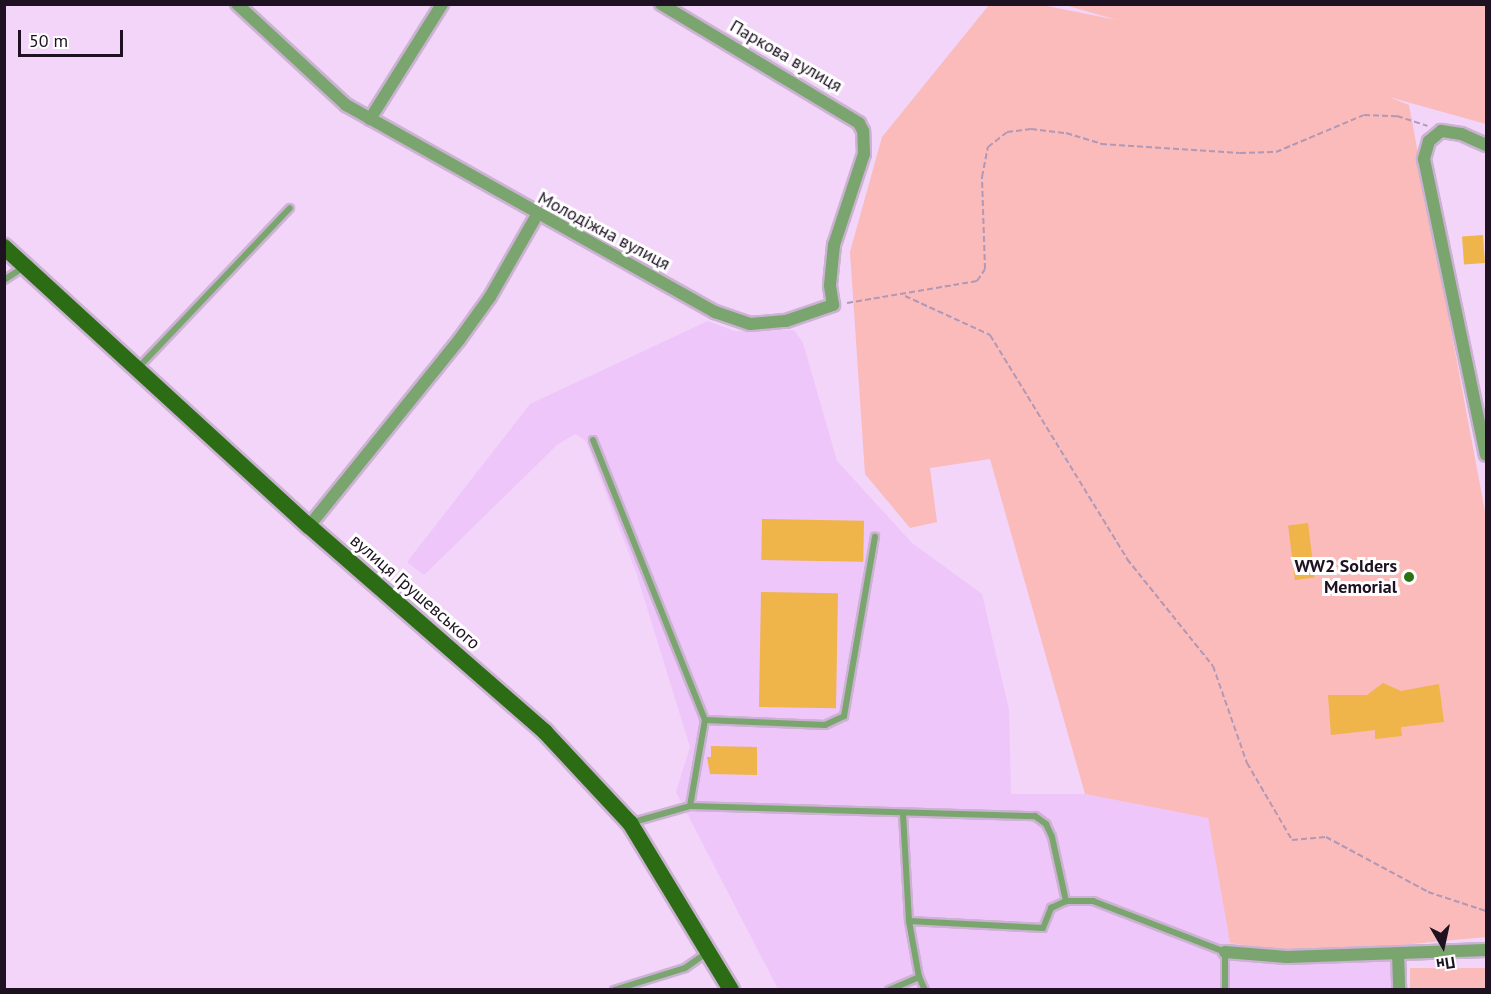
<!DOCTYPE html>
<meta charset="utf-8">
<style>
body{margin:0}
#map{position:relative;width:1491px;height:994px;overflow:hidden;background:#f2d5f9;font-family:"PT Sans",sans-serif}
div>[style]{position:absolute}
.built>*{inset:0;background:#eec6f9}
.green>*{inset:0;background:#fabbba;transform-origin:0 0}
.building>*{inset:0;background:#efb44a;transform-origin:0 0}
.path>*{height:2px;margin-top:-1px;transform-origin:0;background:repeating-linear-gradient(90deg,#b098b6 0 6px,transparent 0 9px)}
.roads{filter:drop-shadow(2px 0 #ccb2d2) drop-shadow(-2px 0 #ccb2d2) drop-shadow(0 2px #ccb2d2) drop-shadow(0 -2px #ccb2d2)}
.service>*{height:6px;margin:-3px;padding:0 3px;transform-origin:3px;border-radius:3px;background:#7aa56f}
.minor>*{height:12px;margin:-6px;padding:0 6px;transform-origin:6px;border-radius:6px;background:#7aa56f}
.primary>*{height:16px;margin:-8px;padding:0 8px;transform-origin:8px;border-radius:8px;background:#2b6c15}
.dots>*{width:16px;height:16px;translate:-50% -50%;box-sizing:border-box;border:3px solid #fff;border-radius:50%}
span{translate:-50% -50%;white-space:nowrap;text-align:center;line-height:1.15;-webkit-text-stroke:6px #fff;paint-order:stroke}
.street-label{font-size:18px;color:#1e1222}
.poi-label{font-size:18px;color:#1e1222;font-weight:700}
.right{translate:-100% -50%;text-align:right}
.frame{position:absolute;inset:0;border:6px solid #1e1222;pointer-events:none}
.north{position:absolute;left:1413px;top:916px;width:60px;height:60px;-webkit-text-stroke:4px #fff;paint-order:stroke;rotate:171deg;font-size:16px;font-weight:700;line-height:24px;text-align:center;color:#1e1222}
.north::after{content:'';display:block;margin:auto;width:21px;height:27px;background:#1e1222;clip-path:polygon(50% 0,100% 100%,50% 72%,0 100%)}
.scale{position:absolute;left:18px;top:30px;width:105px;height:27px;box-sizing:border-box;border:3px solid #1e1222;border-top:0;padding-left:8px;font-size:18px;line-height:21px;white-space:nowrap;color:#1e1222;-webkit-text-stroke:4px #fff;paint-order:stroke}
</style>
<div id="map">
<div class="built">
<div style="clip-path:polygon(708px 321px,734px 331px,794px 330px,803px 343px,837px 461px,912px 543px,982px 594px,1009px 710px,1011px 794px,1085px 794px,1208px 818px,1230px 943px,1305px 954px,1391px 946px,1392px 989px,778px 989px,676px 792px,690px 747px,636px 572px,586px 441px,575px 434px,558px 444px,424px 575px,407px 562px,530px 404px)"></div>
</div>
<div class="green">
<div style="clip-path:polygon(989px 5px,1042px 5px,1117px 20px,1065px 5px,1486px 5px,1486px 124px,1389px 97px,1409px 105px,1486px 517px,1486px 937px,1305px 954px,1230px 943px,1208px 818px,1085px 794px,990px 459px,930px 468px,937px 522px,910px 528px,865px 474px,850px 252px,882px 137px)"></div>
<div style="left:1486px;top:968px;width:21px;height:76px;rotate:90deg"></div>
</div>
<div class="building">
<div style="left:1483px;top:235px;width:28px;height:21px;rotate:86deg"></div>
<div style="left:762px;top:519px;width:102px;height:41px;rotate:1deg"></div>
<div style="left:1308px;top:523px;width:55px;height:20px;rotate:83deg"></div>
<div style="left:761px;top:592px;width:77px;height:115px;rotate:1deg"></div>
<div style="clip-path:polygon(1383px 683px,1401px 691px,1439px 684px,1444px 722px,1401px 727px,1402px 736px,1375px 739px,1375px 730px,1331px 735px,1328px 695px,1367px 695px)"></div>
<div style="clip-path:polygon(711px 746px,757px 747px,757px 775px,710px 774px,707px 757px,711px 757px)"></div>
</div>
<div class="path">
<div style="left:905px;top:296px;width:94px;rotate:24.6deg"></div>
<div style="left:990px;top:335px;width:263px;rotate:58.5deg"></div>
<div style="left:1127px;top:559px;width:137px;rotate:51.2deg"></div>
<div style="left:1213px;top:666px;width:103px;rotate:70.7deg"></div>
<div style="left:1247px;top:763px;width:89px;rotate:59.7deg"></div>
<div style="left:1292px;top:840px;width:34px;rotate:-5deg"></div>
<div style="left:1326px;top:837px;width:116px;rotate:28.3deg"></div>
<div style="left:1428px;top:892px;width:61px;rotate:18.1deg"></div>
<div style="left:847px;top:303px;width:132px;rotate:-9.6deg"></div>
<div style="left:977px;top:281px;width:14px;rotate:-56deg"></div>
<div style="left:985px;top:269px;width:92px;rotate:-91.9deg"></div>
<div style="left:982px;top:177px;width:31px;rotate:-79deg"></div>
<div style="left:988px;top:147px;width:24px;rotate:-38deg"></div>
<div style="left:1007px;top:132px;width:24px;rotate:-7deg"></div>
<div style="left:1031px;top:129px;width:35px;rotate:7deg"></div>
<div style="left:1066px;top:133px;width:37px;rotate:17deg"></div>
<div style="left:1101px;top:144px;width:139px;rotate:3.7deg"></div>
<div style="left:1240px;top:153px;width:36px;rotate:-2deg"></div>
<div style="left:1276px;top:152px;width:95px;rotate:-22.8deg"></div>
<div style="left:1364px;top:115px;width:33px;rotate:2deg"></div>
<div style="left:1397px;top:116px;width:32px;rotate:18deg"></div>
</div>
<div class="roads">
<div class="service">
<div style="left:4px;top:280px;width:24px;rotate:-33deg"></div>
<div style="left:139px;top:367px;width:219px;rotate:-46.5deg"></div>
<div style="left:593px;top:440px;width:302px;rotate:68.2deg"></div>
<div style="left:690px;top:806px;width:87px;rotate:-80.1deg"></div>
<div style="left:705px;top:720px;width:120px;rotate:2.4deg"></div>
<div style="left:825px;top:725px;width:21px;rotate:-25deg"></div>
<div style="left:844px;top:716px;width:182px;rotate:-80.2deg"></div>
<div style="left:903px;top:814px;width:107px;rotate:86.8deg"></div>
<div style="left:909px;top:921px;width:57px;rotate:79.9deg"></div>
<div style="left:919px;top:977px;width:14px;rotate:65deg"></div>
<div style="left:630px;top:823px;width:62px;rotate:-15.8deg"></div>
<div style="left:690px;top:806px;width:345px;rotate:1.7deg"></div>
<div style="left:1035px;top:816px;width:14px;rotate:36deg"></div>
<div style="left:1046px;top:824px;width:14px;rotate:65deg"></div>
<div style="left:1052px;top:837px;width:66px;rotate:77.7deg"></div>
<div style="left:909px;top:921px;width:134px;rotate:3deg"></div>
<div style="left:1043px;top:928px;width:22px;rotate:-68deg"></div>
<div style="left:1051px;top:908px;width:17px;rotate:-25deg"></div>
<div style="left:1066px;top:901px;width:27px"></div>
<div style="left:1093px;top:901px;width:142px;rotate:21.1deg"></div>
<div style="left:1225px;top:952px;width:38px;rotate:90deg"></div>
<div style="left:614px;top:990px;width:74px;rotate:-17.2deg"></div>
<div style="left:685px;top:968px;width:28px;rotate:-35deg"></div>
<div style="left:889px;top:990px;width:33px;rotate:-23deg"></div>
</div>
<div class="minor">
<div style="left:237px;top:4px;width:149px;rotate:42.8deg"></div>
<div style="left:346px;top:105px;width:423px;rotate:29.3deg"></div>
<div style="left:715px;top:312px;width:37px;rotate:19deg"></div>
<div style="left:750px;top:324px;width:36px;rotate:-5deg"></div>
<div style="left:786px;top:321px;width:50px;rotate:-18.8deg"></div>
<div style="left:833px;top:305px;width:20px;rotate:-99deg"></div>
<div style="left:830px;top:285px;width:40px;rotate:-84.3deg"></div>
<div style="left:834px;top:245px;width:96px;rotate:-71.8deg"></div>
<div style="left:864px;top:154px;width:23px;rotate:-92deg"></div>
<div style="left:863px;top:131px;width:9px;rotate:-117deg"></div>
<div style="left:859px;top:123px;width:231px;rotate:-149deg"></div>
<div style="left:370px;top:119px;width:136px;rotate:-57.9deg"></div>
<div style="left:1486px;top:145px;width:27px;rotate:-156deg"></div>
<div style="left:1461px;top:134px;width:20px;rotate:-171deg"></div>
<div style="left:1441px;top:131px;width:16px;rotate:140deg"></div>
<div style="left:1429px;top:141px;width:19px;rotate:106deg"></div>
<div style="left:1424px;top:159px;width:302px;rotate:78.2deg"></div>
<div style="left:309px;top:526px;width:239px;rotate:-51.1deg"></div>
<div style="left:459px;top:340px;width:53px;rotate:-54.2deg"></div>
<div style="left:490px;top:297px;width:95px;rotate:-60.2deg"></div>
<div style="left:1225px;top:952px;width:62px;rotate:4.6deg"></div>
<div style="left:1287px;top:957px;width:199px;rotate:-2deg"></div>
<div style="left:1398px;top:954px;width:36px;rotate:88deg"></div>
</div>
<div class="primary">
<div style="left:4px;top:247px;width:413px;rotate:42.5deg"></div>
<div style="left:309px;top:526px;width:313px;rotate:41.1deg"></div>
<div style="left:545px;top:732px;width:125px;rotate:47deg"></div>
<div style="left:630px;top:823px;width:195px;rotate:58.8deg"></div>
</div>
</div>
<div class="dots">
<div style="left:1409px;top:577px;background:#2c7212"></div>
</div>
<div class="street-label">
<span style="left:786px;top:56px;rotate:30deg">Паркова вулиця</span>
<span style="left:604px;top:231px;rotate:28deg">Молодіжна вулиця</span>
<span style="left:415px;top:592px;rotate:41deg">вулиця Грушевського</span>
</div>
<div class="poi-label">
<span class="right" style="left:1397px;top:577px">WW2 Solders<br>Memorial</span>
</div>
<div class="frame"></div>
<div class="north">Пн</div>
<div class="scale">50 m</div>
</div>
